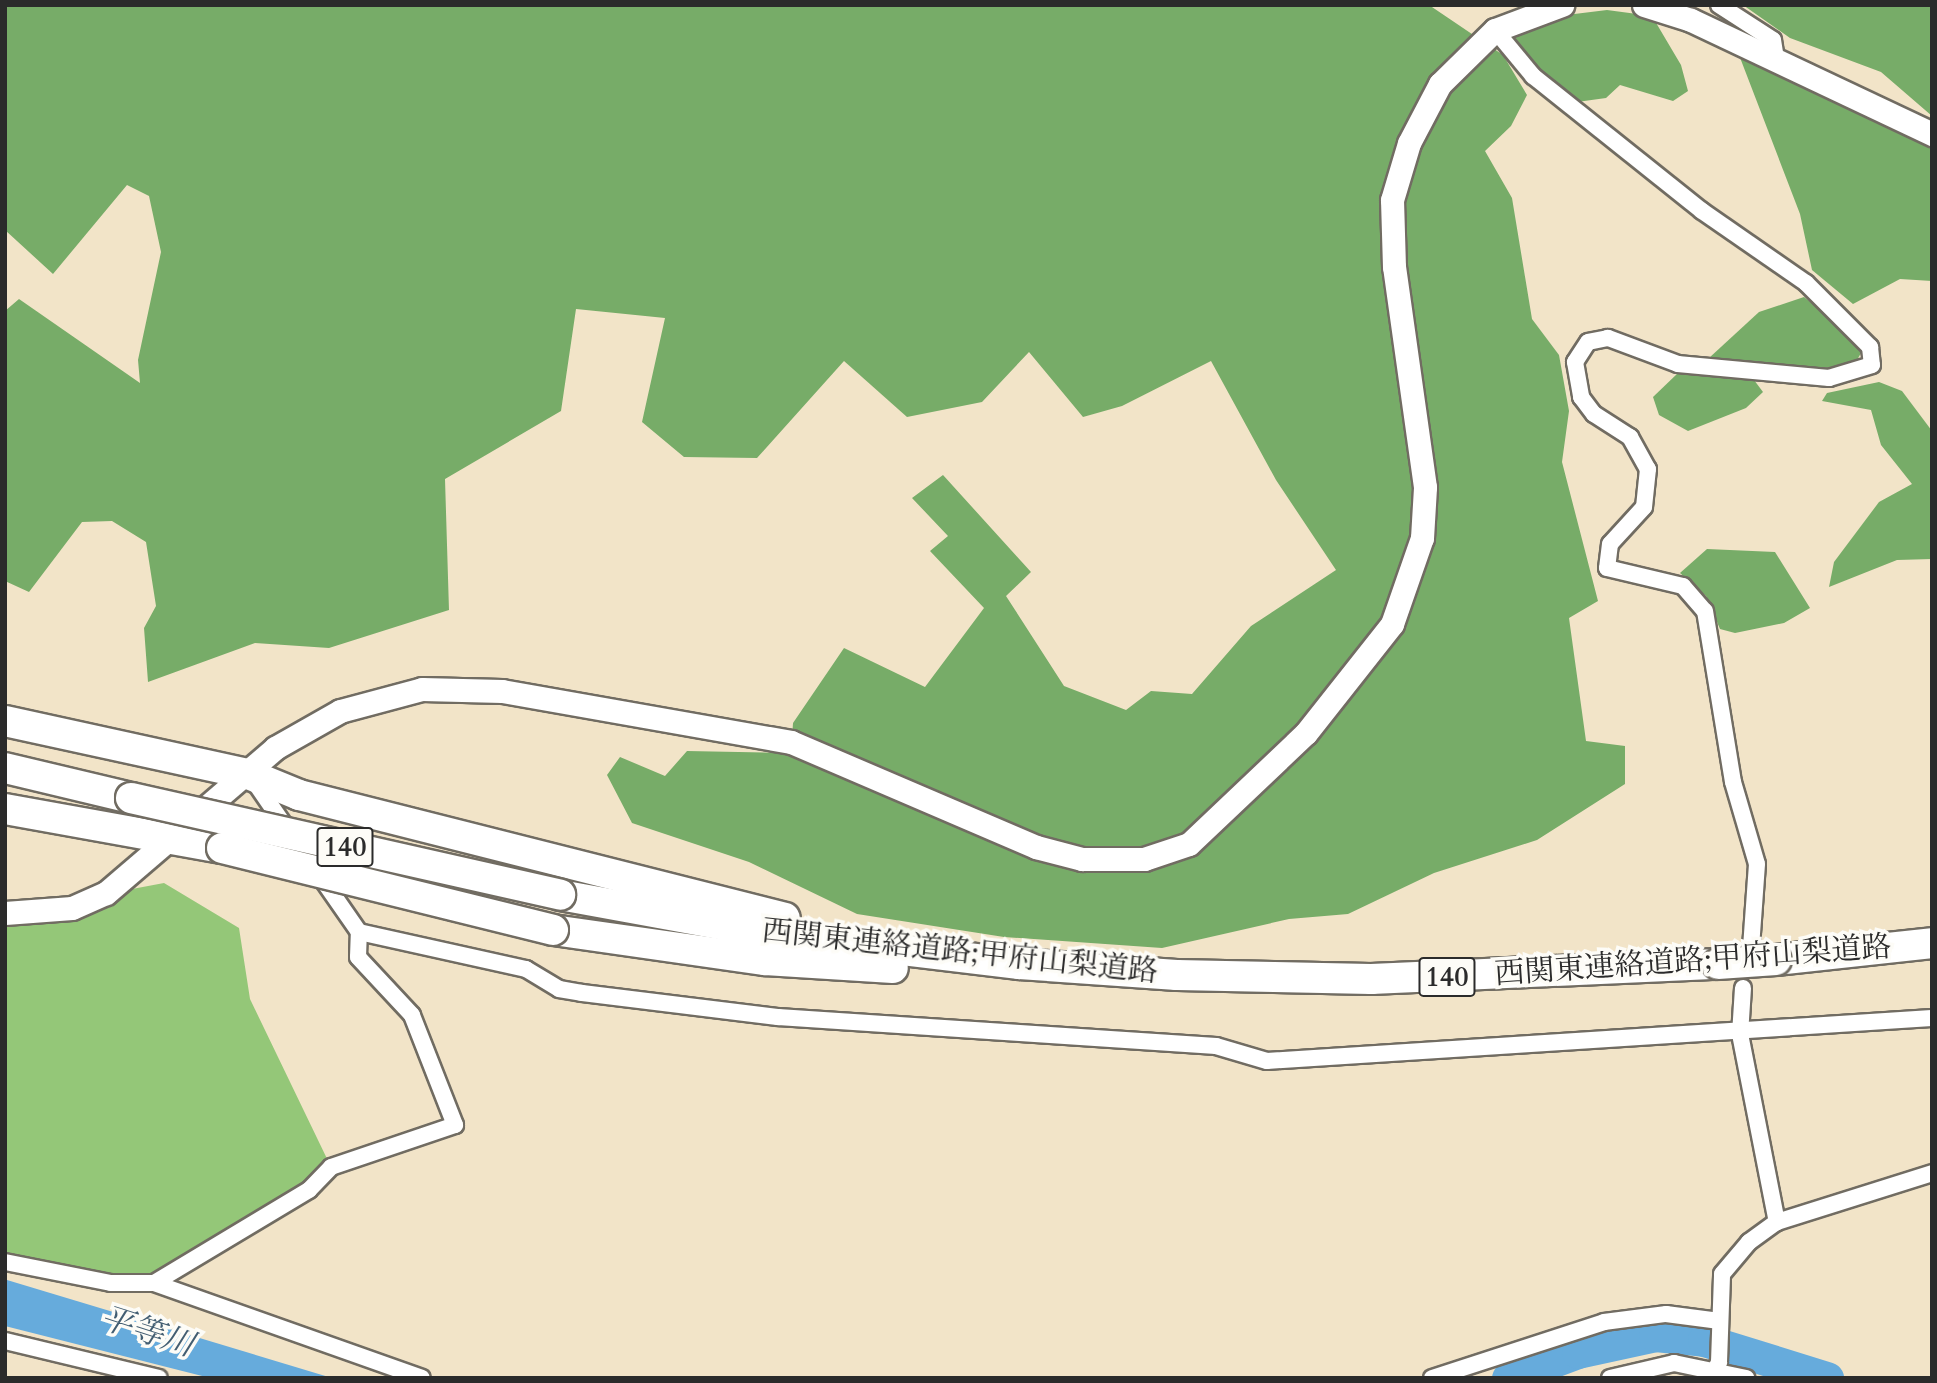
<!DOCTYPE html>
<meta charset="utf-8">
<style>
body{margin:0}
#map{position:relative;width:1937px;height:1383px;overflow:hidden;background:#f2e4c8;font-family:Cardo,"Noto Serif JP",serif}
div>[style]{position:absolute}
.green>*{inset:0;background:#94c778}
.forest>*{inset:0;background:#77ac68}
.water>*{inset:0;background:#66abdc}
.river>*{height:33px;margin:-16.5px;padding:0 16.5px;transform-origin:16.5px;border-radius:16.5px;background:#66abdc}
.roads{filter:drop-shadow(2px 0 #716c62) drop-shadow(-2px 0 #716c62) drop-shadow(0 2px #716c62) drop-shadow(0 -2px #716c62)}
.street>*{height:16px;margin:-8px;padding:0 8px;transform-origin:8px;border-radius:8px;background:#fff}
.secondary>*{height:23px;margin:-11.5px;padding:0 11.5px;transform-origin:11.5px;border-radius:11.5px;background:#fff}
.highway>*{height:30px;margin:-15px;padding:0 15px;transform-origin:15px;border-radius:15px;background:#fff}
.bridges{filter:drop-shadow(2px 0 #716c62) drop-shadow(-2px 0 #716c62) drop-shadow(0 2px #716c62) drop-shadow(0 -2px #716c62)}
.highway-bridge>*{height:30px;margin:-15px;padding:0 15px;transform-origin:15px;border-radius:15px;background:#fff}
span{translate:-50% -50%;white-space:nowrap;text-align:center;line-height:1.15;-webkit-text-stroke:7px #fdfcf7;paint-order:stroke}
.shield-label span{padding:2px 5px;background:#fdfcf7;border:2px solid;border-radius:5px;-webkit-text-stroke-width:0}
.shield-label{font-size:28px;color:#2b2b2b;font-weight:700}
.street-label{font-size:30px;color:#2b2b2b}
.water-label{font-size:32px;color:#435e72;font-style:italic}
.frame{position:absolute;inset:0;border:7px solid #2b2b2b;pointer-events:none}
</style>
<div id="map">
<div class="green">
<div style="clip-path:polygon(164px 883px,239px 928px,250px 999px,331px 1167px,154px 1283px,5px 1262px,5px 913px)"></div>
</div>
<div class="forest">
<div style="clip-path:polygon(5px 5px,1429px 5px,1503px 55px,1527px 95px,1511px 126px,1485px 151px,1512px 198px,1532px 319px,1559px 355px,1569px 411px,1562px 462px,1598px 601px,1569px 618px,1586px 741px,1625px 746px,1625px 784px,1537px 840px,1434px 873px,1348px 914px,1289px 919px,1162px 948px,1004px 937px,857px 914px,749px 862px,632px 823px,607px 775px,620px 757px,665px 776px,687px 751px,791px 753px,793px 723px,844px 648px,925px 687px,984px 608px,930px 551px,948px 536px,912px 498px,943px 475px,1031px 572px,1006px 596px,1064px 686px,1126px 710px,1151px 691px,1192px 694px,1251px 626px,1336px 570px,1276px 480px,1211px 361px,1122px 406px,1083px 417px,1029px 352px,982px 402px,907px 417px,844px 361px,757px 458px,684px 457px,642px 422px,665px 318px,576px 309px,561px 411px,445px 479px,449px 610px,329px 648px,255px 643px,148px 682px,144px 628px,156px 606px,146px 542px,112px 521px,82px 522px,29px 592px,5px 581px,5px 311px,19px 299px,140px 383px,138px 360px,161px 252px,149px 196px,127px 185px,53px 274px,5px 230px)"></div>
<div style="clip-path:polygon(1743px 5px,1932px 5px,1932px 116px,1881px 72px,1790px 38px)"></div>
<div style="clip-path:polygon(1607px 10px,1652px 16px,1681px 65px,1688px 91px,1673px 101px,1620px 85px,1606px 98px,1577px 102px,1540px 76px,1513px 35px,1550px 17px)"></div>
<div style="clip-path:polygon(1739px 55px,1932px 146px,1932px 281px,1900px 279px,1853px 304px,1812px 270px,1800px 214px)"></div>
<div style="clip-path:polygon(1804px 297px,1852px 335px,1861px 353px,1856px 362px,1840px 368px,1777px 367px,1709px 358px,1759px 312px)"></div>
<div style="clip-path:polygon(1678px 373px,1754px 380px,1763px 392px,1746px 408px,1688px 431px,1659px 415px,1653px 397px)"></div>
<div style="clip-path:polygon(1879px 382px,1902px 391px,1932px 431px,1932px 559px,1897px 560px,1829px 587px,1834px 562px,1879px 502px,1912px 484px,1881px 445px,1871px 410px,1822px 401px,1827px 393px)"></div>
<div style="clip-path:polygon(1707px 549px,1775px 552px,1810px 608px,1784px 623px,1735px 633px,1720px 629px,1706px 596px,1680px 573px)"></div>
</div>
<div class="water">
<div style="clip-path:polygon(5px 1280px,7px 1280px,332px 1378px,210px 1378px,5px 1326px)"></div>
</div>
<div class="river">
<div style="left:1508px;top:1378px;width:75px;rotate:-20.4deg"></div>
<div style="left:1578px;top:1352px;width:79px;rotate:-12.4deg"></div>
<div style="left:1655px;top:1335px;width:49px;rotate:5.8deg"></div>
<div style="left:1704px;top:1340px;width:129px;rotate:17.2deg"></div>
</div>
<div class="roads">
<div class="street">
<div style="left:1719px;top:5px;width:64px;rotate:32.9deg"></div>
<div style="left:1773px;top:40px;width:19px;rotate:81deg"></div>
<div style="left:1495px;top:30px;width:60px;rotate:50.4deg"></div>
<div style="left:1533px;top:76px;width:216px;rotate:38.6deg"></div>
<div style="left:1702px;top:211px;width:126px;rotate:34.7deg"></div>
<div style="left:1806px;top:283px;width:91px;rotate:45deg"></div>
<div style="left:1870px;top:347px;width:18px;rotate:84deg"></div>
<div style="left:1872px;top:365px;width:45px;rotate:163.2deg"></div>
<div style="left:1829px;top:378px;width:152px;rotate:-174.7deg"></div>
<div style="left:1678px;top:364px;width:75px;rotate:-159.6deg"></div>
<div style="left:1608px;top:338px;width:20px;rotate:169deg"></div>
<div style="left:1588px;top:342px;width:24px;rotate:123deg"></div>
<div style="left:1575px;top:362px;width:36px;rotate:80deg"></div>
<div style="left:1581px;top:397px;width:21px;rotate:53deg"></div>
<div style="left:1594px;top:414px;width:43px;rotate:32.6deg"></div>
<div style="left:1630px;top:437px;width:37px;rotate:61deg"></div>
<div style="left:1648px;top:469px;width:38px;rotate:96deg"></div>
<div style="left:1644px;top:507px;width:50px;rotate:132.6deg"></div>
<div style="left:1610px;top:544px;width:24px;rotate:97deg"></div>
<div style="left:1607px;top:568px;width:78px;rotate:13.3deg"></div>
<div style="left:1683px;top:586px;width:33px;rotate:49deg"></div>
<div style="left:1705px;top:611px;width:173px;rotate:80.7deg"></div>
<div style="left:1733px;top:782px;width:85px;rotate:73.7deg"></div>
<div style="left:1757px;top:864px;width:83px;rotate:94.1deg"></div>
<div style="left:254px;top:781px;width:62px;rotate:55.5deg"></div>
<div style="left:359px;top:932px;width:171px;rotate:12.5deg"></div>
<div style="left:526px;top:969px;width:39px;rotate:31deg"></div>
<div style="left:559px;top:989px;width:23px;rotate:10deg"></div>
<div style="left:582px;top:993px;width:197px;rotate:7deg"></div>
<div style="left:778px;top:1017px;width:439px;rotate:3.8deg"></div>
<div style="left:1216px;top:1046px;width:53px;rotate:16.4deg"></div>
<div style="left:1267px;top:1061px;width:666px;rotate:-3.7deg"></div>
<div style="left:1743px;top:988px;width:46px;rotate:93.7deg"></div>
<div style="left:1740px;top:1034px;width:192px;rotate:78.9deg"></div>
<div style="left:5px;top:1262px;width:108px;rotate:11.2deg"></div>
<div style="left:111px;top:1283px;width:43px"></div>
<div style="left:154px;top:1283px;width:181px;rotate:-31deg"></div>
<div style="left:309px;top:1190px;width:32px;rotate:-46deg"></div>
<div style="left:331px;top:1167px;width:131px;rotate:-18.7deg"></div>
<div style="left:455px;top:1125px;width:118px;rotate:-111.4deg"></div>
<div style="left:412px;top:1015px;width:79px;rotate:-133deg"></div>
<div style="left:358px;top:957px;width:25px;rotate:-88deg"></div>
<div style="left:359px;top:932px;width:72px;rotate:-124.8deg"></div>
<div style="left:154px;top:1283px;width:284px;rotate:19.5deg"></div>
<div style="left:5px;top:1341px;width:158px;rotate:13.5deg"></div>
<div style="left:1432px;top:1378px;width:181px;rotate:-18deg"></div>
<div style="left:1604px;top:1322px;width:63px;rotate:-7.4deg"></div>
<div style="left:1666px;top:1314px;width:54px;rotate:7.4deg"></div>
<div style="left:1610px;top:1378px;width:66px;rotate:-13.2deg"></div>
<div style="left:1674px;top:1363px;width:74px;rotate:11.8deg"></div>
<div style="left:1711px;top:1378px;width:18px;rotate:-63deg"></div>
<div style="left:1719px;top:1362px;width:88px;rotate:-88deg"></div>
<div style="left:1722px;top:1274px;width:42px;rotate:-49.8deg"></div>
<div style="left:1749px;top:1242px;width:34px;rotate:-36deg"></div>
<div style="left:1777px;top:1222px;width:163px;rotate:-17.5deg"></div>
</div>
<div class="secondary">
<div style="left:1644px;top:5px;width:49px;rotate:17.7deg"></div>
<div style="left:1691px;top:20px;width:267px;rotate:25.3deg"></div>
<div style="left:5px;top:913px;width:67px;rotate:-4.3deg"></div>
<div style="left:72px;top:908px;width:37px;rotate:-24deg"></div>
<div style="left:106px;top:893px;width:223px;rotate:-40.6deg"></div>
<div style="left:275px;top:748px;width:75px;rotate:-29.6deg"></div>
<div style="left:340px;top:711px;width:85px;rotate:-15deg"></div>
<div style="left:422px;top:689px;width:80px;rotate:1.4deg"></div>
<div style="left:502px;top:691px;width:293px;rotate:10deg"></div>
<div style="left:791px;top:742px;width:267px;rotate:23.2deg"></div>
<div style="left:1036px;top:847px;width:48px;rotate:14.6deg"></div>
<div style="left:1082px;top:859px;width:62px"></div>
<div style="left:1144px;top:859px;width:47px;rotate:-18.4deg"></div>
<div style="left:1189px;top:844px;width:161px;rotate:-43.5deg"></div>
<div style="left:1306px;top:733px;width:139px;rotate:-51.7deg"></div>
<div style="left:1392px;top:624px;width:91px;rotate:-70.8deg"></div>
<div style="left:1422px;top:538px;width:51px;rotate:-86.6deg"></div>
<div style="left:1425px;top:487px;width:222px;rotate:-98deg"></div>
<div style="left:1394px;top:267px;width:67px;rotate:-91.7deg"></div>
<div style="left:1392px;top:200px;width:59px;rotate:-73.4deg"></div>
<div style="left:1409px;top:143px;width:67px;rotate:-62.3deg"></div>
<div style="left:1440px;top:84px;width:77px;rotate:-44.5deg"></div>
<div style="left:1495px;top:30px;width:72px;rotate:-20.5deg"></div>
</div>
<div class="highway">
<div style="left:5px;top:721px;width:249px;rotate:12.3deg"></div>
<div style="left:248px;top:774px;width:55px;rotate:22.4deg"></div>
<div style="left:299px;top:795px;width:501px;rotate:14.2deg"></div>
<div style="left:5px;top:768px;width:130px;rotate:13.4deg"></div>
<div style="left:5px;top:809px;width:220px;rotate:10.2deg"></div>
<div style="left:560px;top:895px;width:230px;rotate:10.3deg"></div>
<div style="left:786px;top:936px;width:235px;rotate:6.9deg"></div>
<div style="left:1019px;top:964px;width:158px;rotate:4deg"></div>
<div style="left:1177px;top:975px;width:194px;rotate:1.2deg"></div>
<div style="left:1371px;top:979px;width:347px;rotate:-2.5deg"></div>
<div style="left:553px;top:930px;width:214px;rotate:8.1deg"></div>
<div style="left:765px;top:960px;width:128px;rotate:3.6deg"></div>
<div style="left:1776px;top:960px;width:157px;rotate:-6.2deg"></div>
</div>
</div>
<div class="bridges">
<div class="highway-bridge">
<div style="left:131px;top:798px;width:440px;rotate:12.7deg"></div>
<div style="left:222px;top:848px;width:341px;rotate:13.9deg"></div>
<div style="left:1718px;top:964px;width:58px;rotate:-3.9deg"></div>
</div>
</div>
<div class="shield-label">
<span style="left:345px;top:847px">140</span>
<span style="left:1447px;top:977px">140</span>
</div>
<div class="street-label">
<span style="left:960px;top:952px;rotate:6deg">西関東連絡道路;甲府山梨道路</span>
<span style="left:1693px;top:961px;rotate:-4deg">西関東連絡道路;甲府山梨道路</span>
</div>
<div class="water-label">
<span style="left:147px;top:1332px;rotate:18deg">平等川</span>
</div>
<div class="frame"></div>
</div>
